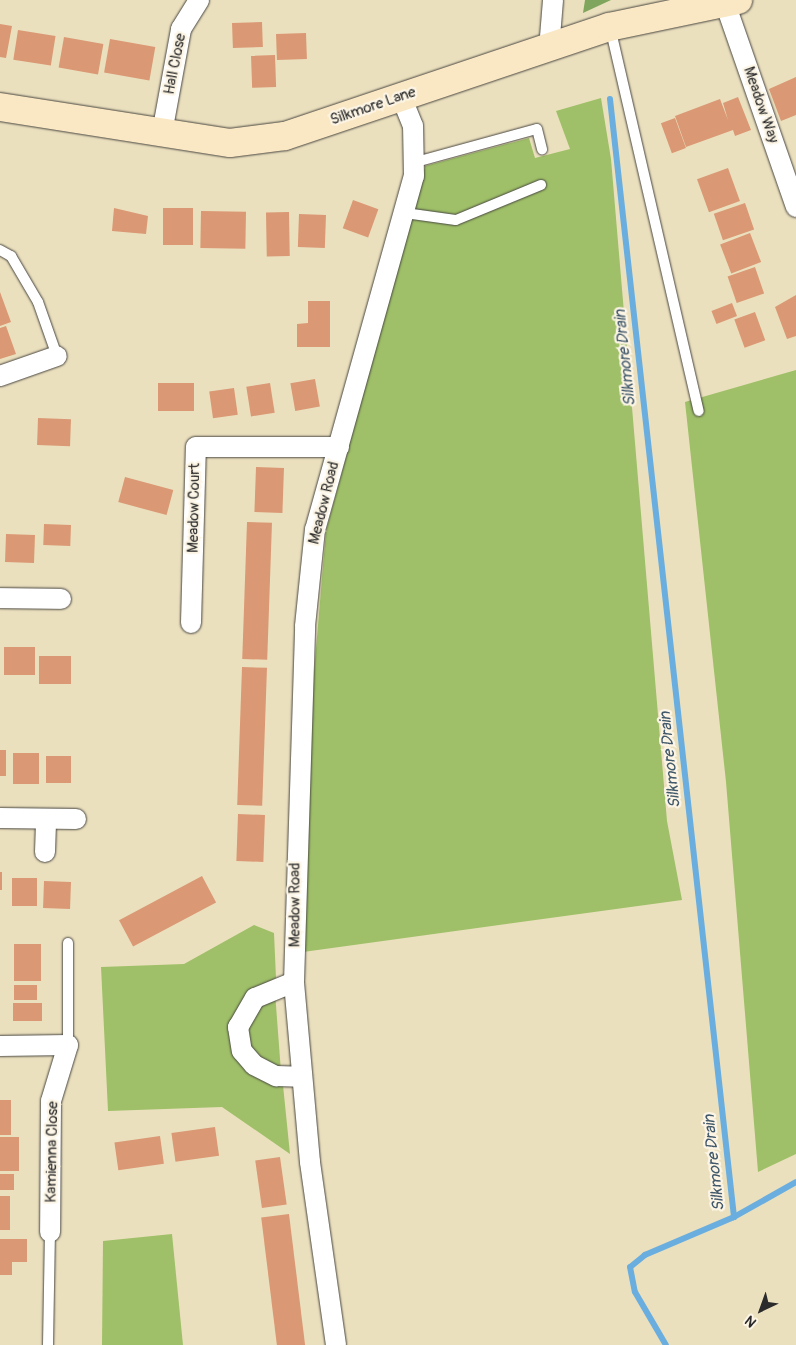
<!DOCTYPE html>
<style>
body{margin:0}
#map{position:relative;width:796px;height:1345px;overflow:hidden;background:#ebe0be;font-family:Pangolin,sans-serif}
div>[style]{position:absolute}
.green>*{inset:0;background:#9fc068}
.forest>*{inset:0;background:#7fa65c}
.stream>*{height:6px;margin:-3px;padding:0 3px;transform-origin:3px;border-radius:3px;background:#6aaedf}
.building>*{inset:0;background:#da9874;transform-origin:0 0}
.roads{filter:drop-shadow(0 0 1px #484641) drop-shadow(0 0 1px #484641)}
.lane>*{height:10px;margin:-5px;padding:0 5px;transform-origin:5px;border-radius:5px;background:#fff}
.street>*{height:20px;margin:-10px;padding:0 10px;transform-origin:10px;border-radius:10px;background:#fff}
.secondary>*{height:28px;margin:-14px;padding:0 14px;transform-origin:14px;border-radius:14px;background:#fae7c3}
span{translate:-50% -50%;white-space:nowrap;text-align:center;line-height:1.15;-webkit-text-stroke:4.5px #fcf5e5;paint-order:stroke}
.street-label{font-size:15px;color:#2b2b2b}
.water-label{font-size:16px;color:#41596a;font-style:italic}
.north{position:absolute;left:736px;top:1285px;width:50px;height:50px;-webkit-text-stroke:4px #fcf5e5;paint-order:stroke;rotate:222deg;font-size:14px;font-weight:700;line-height:20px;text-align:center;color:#2b2b2b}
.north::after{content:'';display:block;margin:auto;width:18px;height:22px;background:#2b2b2b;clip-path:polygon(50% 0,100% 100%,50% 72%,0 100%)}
</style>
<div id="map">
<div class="green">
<div style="clip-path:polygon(601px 98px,611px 159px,667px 821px,682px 900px,303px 952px,309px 731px,326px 531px,425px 166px,529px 138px,535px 158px,570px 149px,556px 111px)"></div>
<div style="clip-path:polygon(796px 370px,796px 1154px,758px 1172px,726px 782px,685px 402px)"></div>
<div style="clip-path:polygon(254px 925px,274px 933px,276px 978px,258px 987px,232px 1029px,283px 1085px,290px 1154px,222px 1107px,108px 1111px,101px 967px,184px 964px)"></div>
<div style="clip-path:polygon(275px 992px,281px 1072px,246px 1049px,251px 1007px)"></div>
<div style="clip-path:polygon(172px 1234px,183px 1345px,102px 1345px,103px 1241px)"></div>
</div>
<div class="forest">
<div style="clip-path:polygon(585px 0,611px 0,583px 13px)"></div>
</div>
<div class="stream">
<div style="left:610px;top:99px;width:1125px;rotate:83.67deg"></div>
<div style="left:734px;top:1217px;width:97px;rotate:156.9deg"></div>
<div style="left:645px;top:1255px;width:19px;rotate:141deg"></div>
<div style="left:630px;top:1267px;width:25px;rotate:79deg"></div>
<div style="left:635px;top:1292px;width:61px;rotate:59.7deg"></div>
<div style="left:734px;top:1217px;width:71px;rotate:-29.4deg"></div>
</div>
<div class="building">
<div style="left:262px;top:22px;width:25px;height:30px;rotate:88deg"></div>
<div style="clip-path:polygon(0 24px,12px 26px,6px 58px,0 57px)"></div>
<div style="left:18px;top:30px;width:38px;height:30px;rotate:9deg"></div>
<div style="left:306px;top:33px;width:26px;height:30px;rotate:88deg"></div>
<div style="left:64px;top:37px;width:40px;height:31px;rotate:10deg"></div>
<div style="left:110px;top:39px;width:46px;height:34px;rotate:10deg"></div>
<div style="left:275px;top:55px;width:32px;height:24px;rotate:88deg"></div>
<div style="clip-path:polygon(796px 77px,796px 115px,781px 121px,769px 89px)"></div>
<div style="clip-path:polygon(738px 97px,751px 130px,735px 136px,733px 130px,686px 147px,675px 116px,720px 99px,728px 120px,723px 103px)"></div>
<div style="left:675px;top:118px;width:32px;height:15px;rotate:70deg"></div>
<div style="left:728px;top:168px;width:35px;height:33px;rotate:70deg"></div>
<div style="left:353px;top:200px;width:27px;height:30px;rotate:20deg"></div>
<div style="left:745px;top:203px;width:28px;height:33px;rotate:71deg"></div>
<div style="clip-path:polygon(114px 208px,148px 216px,146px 234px,112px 231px)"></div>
<div style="left:163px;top:208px;width:30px;height:37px"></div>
<div style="left:201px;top:211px;width:45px;height:37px;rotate:1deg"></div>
<div style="left:289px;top:212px;width:44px;height:23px;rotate:89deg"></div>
<div style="left:299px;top:214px;width:27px;height:33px;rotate:2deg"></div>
<div style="left:750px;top:233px;width:31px;height:32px;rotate:69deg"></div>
<div style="left:755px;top:267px;width:28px;height:29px;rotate:71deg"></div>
<div style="clip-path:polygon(0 292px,11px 322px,0 326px)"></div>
<div style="clip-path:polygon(796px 295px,796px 336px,787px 339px,775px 307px)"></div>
<div style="clip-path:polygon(308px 301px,330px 301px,330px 347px,297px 347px,297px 324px,308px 323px)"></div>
<div style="left:732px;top:303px;width:14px;height:22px;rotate:69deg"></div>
<div style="left:755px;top:312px;width:30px;height:22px;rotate:70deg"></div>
<div style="clip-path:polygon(6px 326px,16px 354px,0 359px,0 328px)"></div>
<div style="left:315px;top:379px;width:28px;height:25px;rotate:80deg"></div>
<div style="left:158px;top:383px;width:36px;height:28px"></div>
<div style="left:270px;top:383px;width:30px;height:24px;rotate:81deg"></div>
<div style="left:234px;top:388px;width:27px;height:25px;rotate:82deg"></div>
<div style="left:38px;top:418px;width:33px;height:27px;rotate:2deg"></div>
<div style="left:256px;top:467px;width:28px;height:45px;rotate:2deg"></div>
<div style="left:125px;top:477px;width:50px;height:26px;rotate:15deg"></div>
<div style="left:247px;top:522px;width:25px;height:137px;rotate:2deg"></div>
<div style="left:44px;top:524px;width:27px;height:21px;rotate:2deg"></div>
<div style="left:6px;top:534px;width:29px;height:28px;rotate:2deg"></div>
<div style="left:4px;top:647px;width:31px;height:28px"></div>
<div style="left:39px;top:656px;width:32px;height:28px"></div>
<div style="left:242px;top:667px;width:25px;height:138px;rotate:2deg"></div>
<div style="left:0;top:750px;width:6px;height:26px"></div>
<div style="left:13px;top:753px;width:26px;height:31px"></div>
<div style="left:46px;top:756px;width:25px;height:27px"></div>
<div style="left:238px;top:814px;width:27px;height:47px;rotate:2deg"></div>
<div style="left:0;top:872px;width:2px;height:18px"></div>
<div style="left:202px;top:876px;width:30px;height:94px;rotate:62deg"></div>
<div style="left:12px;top:878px;width:25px;height:28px"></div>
<div style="left:44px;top:881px;width:27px;height:27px;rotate:2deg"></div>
<div style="left:14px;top:944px;width:27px;height:37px"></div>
<div style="left:14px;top:985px;width:23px;height:15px"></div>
<div style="left:13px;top:1003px;width:29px;height:18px"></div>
<div style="left:0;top:1100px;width:11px;height:35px"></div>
<div style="left:215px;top:1127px;width:29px;height:44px;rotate:82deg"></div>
<div style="left:160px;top:1136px;width:28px;height:46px;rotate:82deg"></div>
<div style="left:0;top:1137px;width:19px;height:34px"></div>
<div style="left:280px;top:1157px;width:48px;height:25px;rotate:82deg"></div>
<div style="left:0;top:1174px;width:14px;height:16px"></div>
<div style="left:0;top:1196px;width:10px;height:34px"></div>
<div style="left:289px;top:1214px;width:132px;height:28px;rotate:83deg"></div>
<div style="clip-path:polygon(0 1239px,27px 1239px,27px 1262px,12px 1262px,12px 1275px,0 1275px)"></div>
</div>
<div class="roads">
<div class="lane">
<div style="left:610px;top:27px;width:394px;rotate:77deg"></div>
<div style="left:416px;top:162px;width:125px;rotate:-15.3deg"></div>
<div style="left:537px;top:129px;width:21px;rotate:76deg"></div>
<div style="left:405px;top:213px;width:51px;rotate:7.8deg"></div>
<div style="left:456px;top:220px;width:92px;rotate:-22.4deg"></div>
<div style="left:0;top:250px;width:13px;rotate:29deg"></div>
<div style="left:11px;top:256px;width:53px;rotate:59.6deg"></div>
<div style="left:38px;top:302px;width:57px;rotate:70.6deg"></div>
<div style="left:68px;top:943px;width:102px;rotate:90deg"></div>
<div style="left:48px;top:1345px;width:113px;rotate:-89deg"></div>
</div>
<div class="street">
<div style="left:725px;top:3px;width:216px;rotate:70.8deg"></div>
<div style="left:549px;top:49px;width:49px;rotate:-85.3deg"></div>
<div style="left:162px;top:133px;width:106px;rotate:-79.6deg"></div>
<div style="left:181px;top:29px;width:34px;rotate:-58deg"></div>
<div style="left:0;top:376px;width:60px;rotate:-19.3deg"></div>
<div style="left:0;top:598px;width:61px;rotate:0.9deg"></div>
<div style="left:191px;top:623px;width:176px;rotate:-88.4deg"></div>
<div style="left:196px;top:447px;width:143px"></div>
<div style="left:0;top:818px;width:76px;rotate:0.8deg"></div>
<div style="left:45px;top:852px;width:33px;rotate:-88deg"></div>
<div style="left:294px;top:982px;width:42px;rotate:157.7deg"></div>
<div style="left:255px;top:998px;width:34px;rotate:120deg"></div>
<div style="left:238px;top:1027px;width:24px;rotate:81deg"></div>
<div style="left:242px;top:1051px;width:18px;rotate:49deg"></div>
<div style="left:254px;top:1065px;width:25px;rotate:27deg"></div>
<div style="left:276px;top:1076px;width:24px;rotate:2deg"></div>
<div style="left:0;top:1046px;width:68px;rotate:-0.8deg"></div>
<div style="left:68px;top:1045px;width:59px;rotate:106.9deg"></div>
<div style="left:51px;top:1101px;width:131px;rotate:90.4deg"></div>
<div style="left:336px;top:1345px;width:185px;rotate:-98.1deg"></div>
<div style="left:310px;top:1162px;width:181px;rotate:-95.1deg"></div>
<div style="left:294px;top:982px;width:356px;rotate:-88.2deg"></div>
<div style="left:305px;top:626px;width:97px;rotate:-84.1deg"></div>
<div style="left:315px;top:530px;width:368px;rotate:-74.4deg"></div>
<div style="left:414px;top:176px;width:50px;rotate:-91.1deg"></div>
<div style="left:413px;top:126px;width:32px;rotate:-112deg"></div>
</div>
<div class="secondary">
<div style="left:0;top:107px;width:233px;rotate:8.9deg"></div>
<div style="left:230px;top:143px;width:55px;rotate:-7.3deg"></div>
<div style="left:285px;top:136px;width:342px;rotate:-18.6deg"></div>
<div style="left:609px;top:27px;width:132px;rotate:-11.8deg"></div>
</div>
</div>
<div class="street-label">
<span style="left:175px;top:64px;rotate:-79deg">Hall Close</span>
<span style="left:761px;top:105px;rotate:71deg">Meadow Way</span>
<span style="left:373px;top:106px;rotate:-19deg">Silkmore Lane</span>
<span style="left:324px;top:503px;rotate:-76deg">Meadow Road</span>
<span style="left:194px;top:508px;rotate:-89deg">Meadow Court</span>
<span style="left:295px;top:905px;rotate:-90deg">Meadow Road</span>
<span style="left:52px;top:1152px;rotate:-89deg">Kamienna Close</span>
</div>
<div class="water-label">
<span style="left:625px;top:358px;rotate:-96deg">Silkmore Drain</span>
<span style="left:670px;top:760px;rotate:-96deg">Silkmore Drain</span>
<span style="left:714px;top:1163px;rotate:-96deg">Silkmore Drain</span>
</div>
<div class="north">N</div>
</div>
